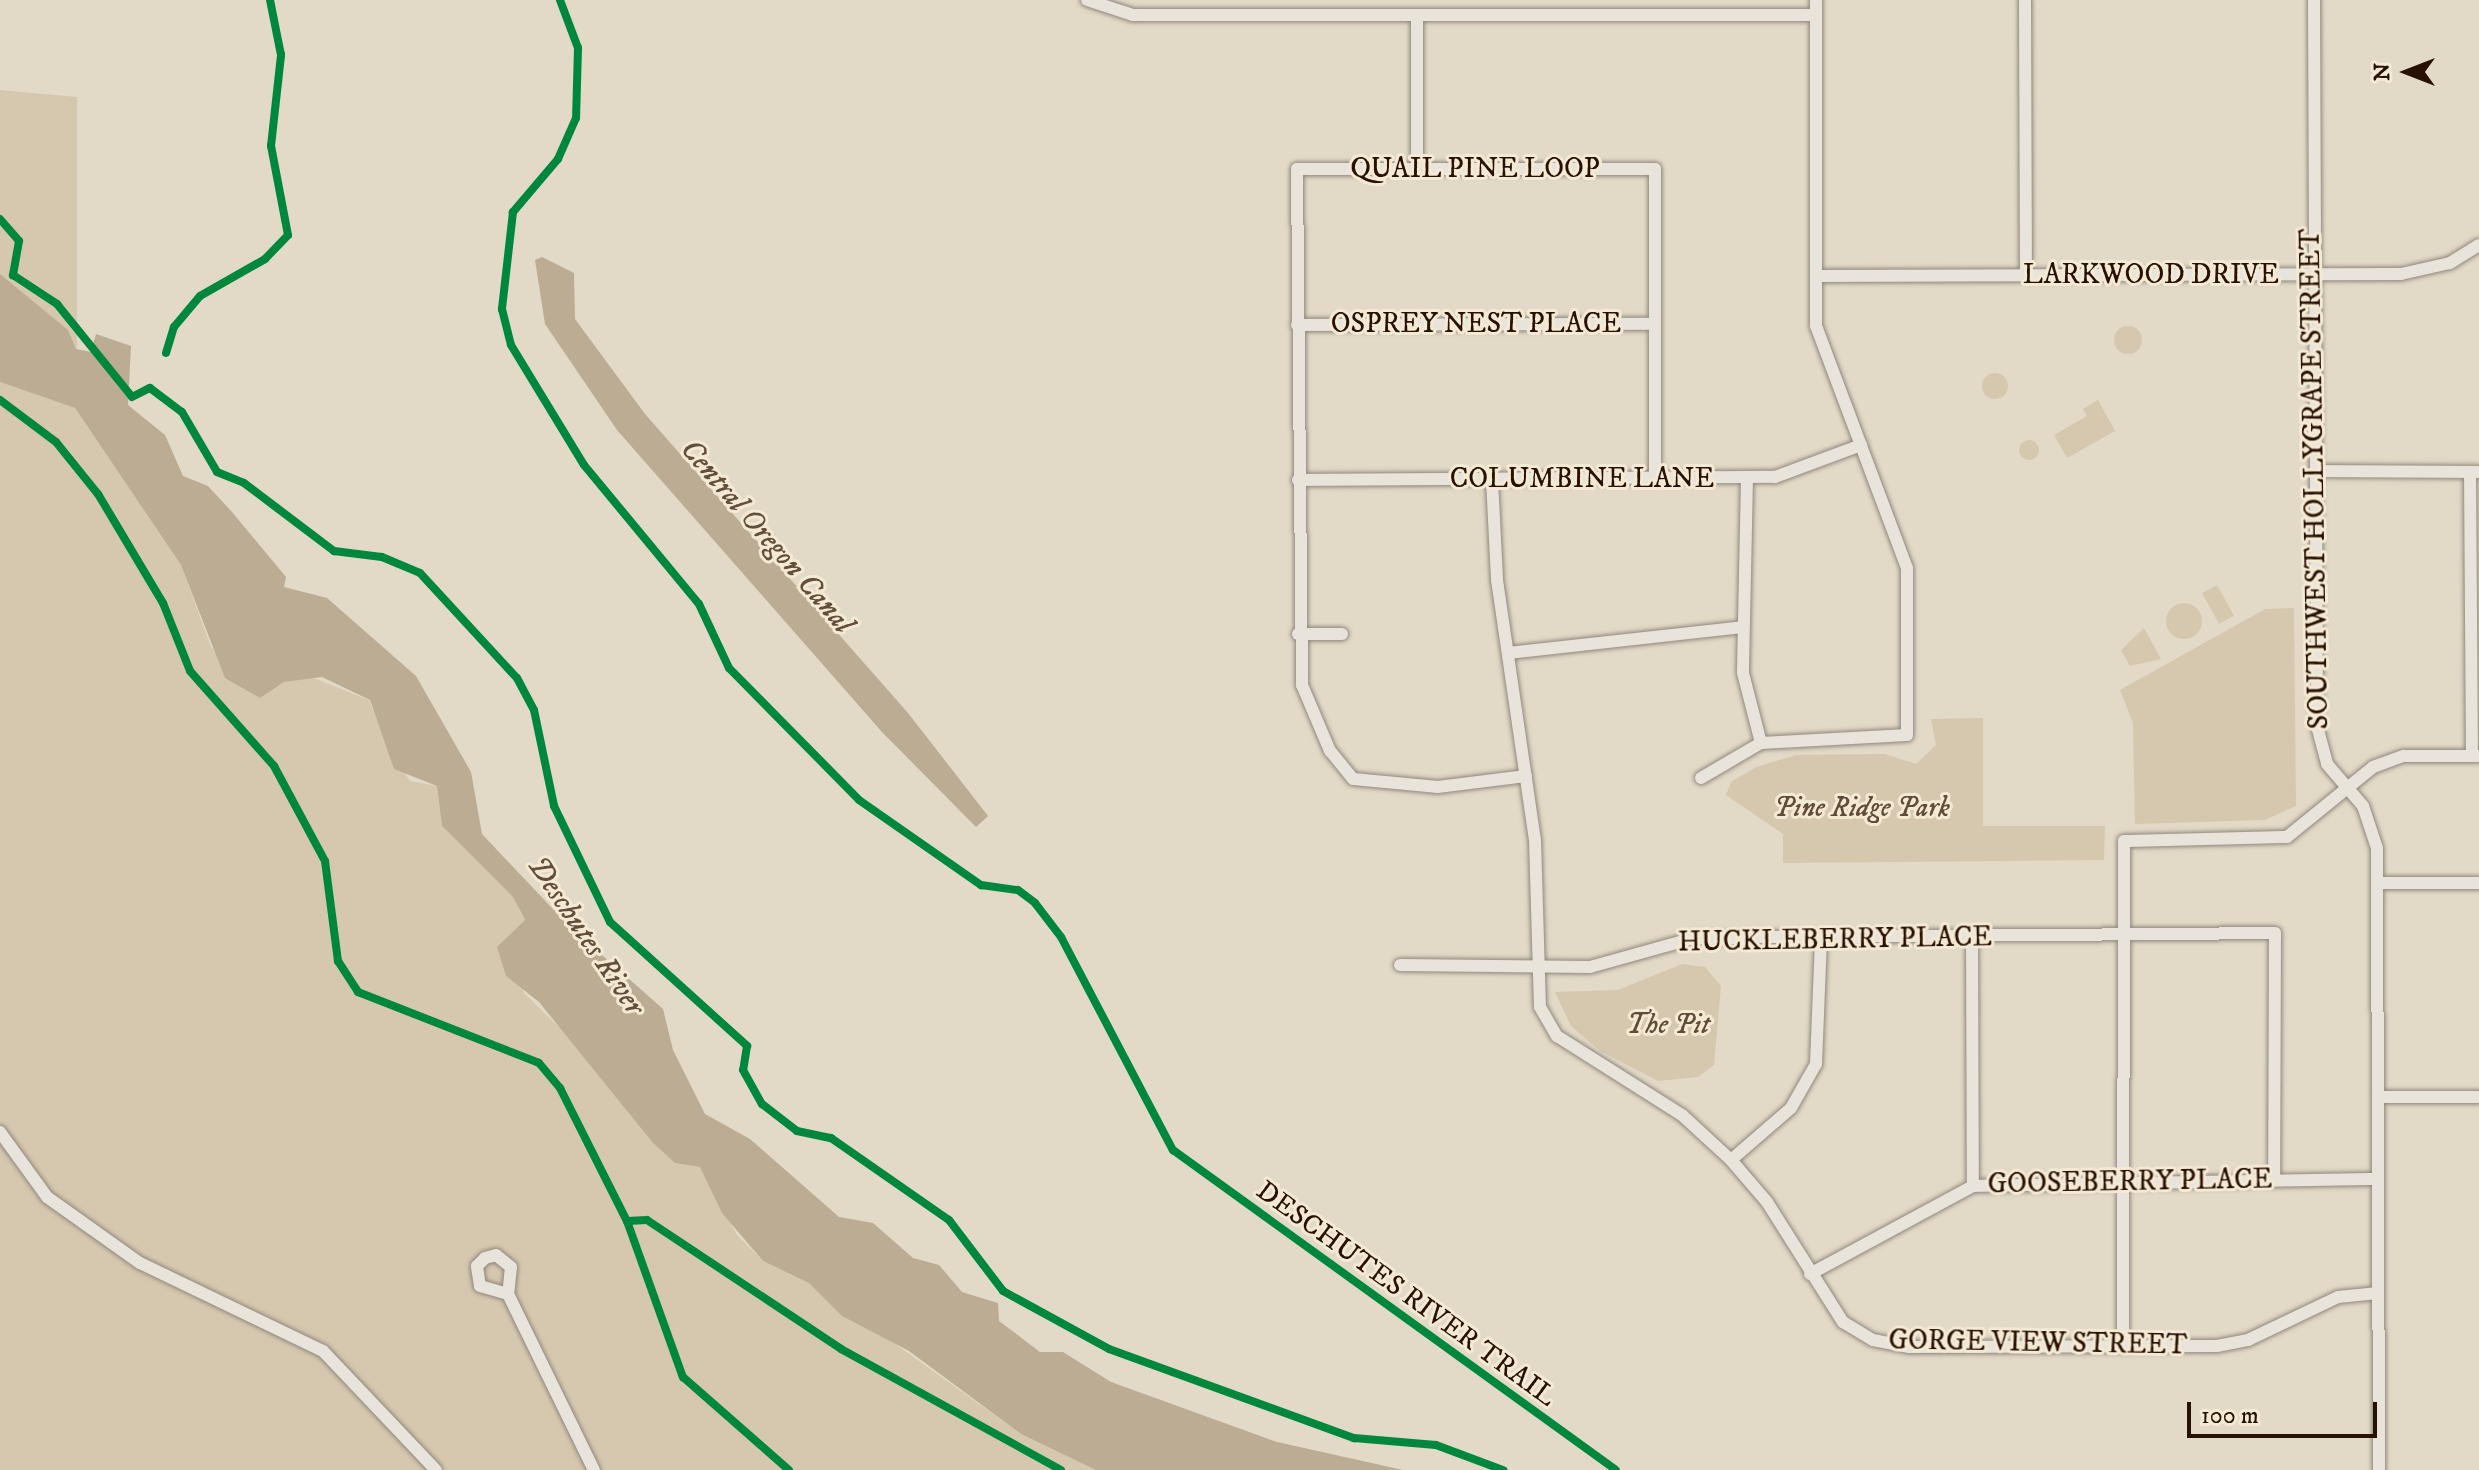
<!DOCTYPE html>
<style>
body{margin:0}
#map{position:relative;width:2479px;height:1470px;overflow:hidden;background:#e2d9c7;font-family:"IM FELL DW Pica",serif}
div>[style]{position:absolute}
.green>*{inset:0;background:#d6c8af;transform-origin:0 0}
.round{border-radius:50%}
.water>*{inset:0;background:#bbac93}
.roads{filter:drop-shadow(0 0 2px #90887c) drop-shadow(0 0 2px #90887c)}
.minor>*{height:12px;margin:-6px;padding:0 6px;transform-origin:6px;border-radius:6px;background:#e8e3db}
.cycleway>*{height:8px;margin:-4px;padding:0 4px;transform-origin:4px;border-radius:4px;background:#00873e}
span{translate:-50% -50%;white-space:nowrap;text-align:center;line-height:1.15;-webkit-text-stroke:6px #f4e9d3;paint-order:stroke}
.street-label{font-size:28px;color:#271104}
.park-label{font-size:28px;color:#614c39;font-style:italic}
.water-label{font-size:30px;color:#624e3a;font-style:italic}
.north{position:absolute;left:2367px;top:32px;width:80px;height:80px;-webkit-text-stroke:6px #f4e9d3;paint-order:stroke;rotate:270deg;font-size:22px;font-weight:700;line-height:32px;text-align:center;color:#271104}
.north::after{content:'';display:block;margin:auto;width:28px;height:36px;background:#271104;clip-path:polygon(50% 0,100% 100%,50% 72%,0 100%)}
.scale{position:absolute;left:2187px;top:1402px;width:190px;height:36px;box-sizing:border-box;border:4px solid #271104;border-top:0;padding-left:10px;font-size:24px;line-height:28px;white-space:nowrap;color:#271104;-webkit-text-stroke:6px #f4e9d3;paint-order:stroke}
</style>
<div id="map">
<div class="green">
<div style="clip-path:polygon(0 90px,77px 97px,77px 362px,0 302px)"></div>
<div class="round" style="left:2114px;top:326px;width:28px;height:28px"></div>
<div class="round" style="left:1982px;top:373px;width:26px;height:26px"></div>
<div style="clip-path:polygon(0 382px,75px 408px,181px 565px,211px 647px,260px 698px,283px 682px,311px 677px,369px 700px,388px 749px,410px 781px,437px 786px,442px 826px,513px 897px,525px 921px,511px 935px,524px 993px,567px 1035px,653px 1143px,675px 1163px,700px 1167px,737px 1235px,763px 1261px,810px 1283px,1021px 1434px,1096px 1470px,0 1470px)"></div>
<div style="clip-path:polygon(2098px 400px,2115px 431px,2067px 458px,2054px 435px,2087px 416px,2083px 409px)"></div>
<div class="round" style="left:2019px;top:440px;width:20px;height:20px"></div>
<div style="left:2217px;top:585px;width:35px;height:17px;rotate:61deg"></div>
<div class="round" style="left:2166px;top:603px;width:36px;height:36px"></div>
<div style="clip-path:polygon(2294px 608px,2296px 806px,2265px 820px,2135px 824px,2133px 723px,2120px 690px,2265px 609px)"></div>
<div style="clip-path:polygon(2144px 628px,2161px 659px,2130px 666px,2121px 650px)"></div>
<div style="clip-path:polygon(1983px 718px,1983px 826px,2105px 826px,2104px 860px,1783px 863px,1783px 834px,1726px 795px,1731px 782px,1756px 767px,1796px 755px,1885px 754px,1916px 764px,1936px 745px,1931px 719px)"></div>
<div style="clip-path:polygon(1682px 964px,1705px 967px,1721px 986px,1714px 1065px,1698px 1077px,1658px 1081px,1600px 1051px,1571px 1026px,1555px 992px,1618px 990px)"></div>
</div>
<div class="water">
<div style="clip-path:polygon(542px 257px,574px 273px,575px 319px,645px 414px,908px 713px,988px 816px,976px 827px,882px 732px,617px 430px,545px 324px,535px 260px)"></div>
<div style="clip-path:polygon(0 274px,68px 330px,76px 349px,91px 352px,96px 334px,131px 346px,128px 405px,165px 435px,183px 476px,208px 486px,232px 512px,286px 577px,284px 587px,327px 598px,416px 676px,471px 772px,482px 834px,568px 925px,663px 1009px,673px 1050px,705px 1114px,750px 1139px,839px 1217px,873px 1223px,913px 1258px,939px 1265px,962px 1292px,998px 1303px,999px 1321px,1040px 1352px,1063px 1352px,1111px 1382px,1277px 1442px,1403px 1470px,1096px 1470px,1021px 1434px,909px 1351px,842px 1316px,809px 1283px,763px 1261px,722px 1213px,700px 1167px,675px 1163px,653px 1143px,539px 1002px,506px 976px,497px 947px,525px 920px,513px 897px,442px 826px,437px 786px,394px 769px,370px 700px,322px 677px,284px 682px,260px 698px,225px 678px,181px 565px,75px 408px,0 382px)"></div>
</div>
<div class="roads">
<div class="minor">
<div style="left:1087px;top:0;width:48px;rotate:18.1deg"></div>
<div style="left:1133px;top:15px;width:683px"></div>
<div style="left:2025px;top:0;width:275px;rotate:89.8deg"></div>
<div style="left:2314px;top:0;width:726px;rotate:89.76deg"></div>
<div style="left:2317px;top:726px;width:39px;rotate:75deg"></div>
<div style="left:2327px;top:764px;width:55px;rotate:49.4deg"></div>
<div style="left:2363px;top:806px;width:44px;rotate:71.6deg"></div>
<div style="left:2377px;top:848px;width:622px;rotate:89.82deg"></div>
<div style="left:1417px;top:15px;width:154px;rotate:90deg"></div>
<div style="left:1817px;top:276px;width:584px;rotate:-0.2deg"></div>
<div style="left:2401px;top:274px;width:50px;rotate:-12.7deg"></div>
<div style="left:2450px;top:263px;width:34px;rotate:-32deg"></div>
<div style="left:1297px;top:325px;width:358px;rotate:-0.2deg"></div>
<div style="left:2315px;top:471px;width:164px;rotate:0.3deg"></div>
<div style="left:2470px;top:472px;width:284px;rotate:89.6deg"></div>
<div style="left:1747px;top:478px;width:195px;rotate:91.2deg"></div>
<div style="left:1743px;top:673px;width:72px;rotate:75.6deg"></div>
<div style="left:1298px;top:480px;width:477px;rotate:-0.4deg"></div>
<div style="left:1775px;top:477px;width:92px;rotate:-20.4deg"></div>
<div style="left:1492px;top:480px;width:100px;rotate:87.1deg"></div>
<div style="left:1497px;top:580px;width:263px;rotate:81.7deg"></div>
<div style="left:1535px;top:840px;width:167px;rotate:88.3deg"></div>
<div style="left:1540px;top:1007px;width:34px;rotate:60deg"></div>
<div style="left:1557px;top:1036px;width:148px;rotate:32.3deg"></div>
<div style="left:1682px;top:1115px;width:67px;rotate:42.6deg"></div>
<div style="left:1731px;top:1160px;width:55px;rotate:49.4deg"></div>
<div style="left:1767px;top:1202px;width:142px;rotate:57.7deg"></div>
<div style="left:1843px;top:1322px;width:35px;rotate:31deg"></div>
<div style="left:1873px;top:1340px;width:37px;rotate:11deg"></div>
<div style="left:1909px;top:1347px;width:308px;rotate:-0.2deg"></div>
<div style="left:2217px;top:1346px;width:32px;rotate:-11deg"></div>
<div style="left:2248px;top:1340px;width:100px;rotate:-25.5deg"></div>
<div style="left:2338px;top:1297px;width:40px;rotate:-5.7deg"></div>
<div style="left:1298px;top:634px;width:44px"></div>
<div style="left:1508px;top:653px;width:236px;rotate:-6.3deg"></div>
<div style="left:1526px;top:776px;width:89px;rotate:172.9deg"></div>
<div style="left:1438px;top:787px;width:85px;rotate:-174.6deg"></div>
<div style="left:1353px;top:779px;width:36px;rotate:-129deg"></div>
<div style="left:1330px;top:751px;width:72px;rotate:-113deg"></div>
<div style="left:1302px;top:685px;width:516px;rotate:-90.56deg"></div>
<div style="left:1297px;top:169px;width:358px"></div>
<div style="left:1655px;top:169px;width:309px;rotate:90deg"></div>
<div style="left:1701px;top:778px;width:69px;rotate:-30.3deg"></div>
<div style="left:1761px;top:743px;width:146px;rotate:-3.1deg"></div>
<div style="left:1907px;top:735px;width:167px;rotate:-90deg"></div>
<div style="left:1907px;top:568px;width:259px;rotate:-110.6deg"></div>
<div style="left:1816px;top:326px;width:326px;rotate:-90deg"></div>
<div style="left:2378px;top:883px;width:101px"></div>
<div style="left:1972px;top:937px;width:249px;rotate:89.8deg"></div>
<div style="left:1400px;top:965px;width:190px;rotate:0.6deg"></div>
<div style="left:1590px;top:967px;width:108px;rotate:-15.6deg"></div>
<div style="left:1694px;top:938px;width:581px;rotate:-0.49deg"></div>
<div style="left:2275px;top:933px;width:246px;rotate:90.2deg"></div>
<div style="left:2378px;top:1097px;width:101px"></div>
<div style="left:0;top:1132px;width:80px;rotate:54.1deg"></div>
<div style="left:47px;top:1197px;width:114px;rotate:35.4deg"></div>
<div style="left:140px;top:1263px;width:203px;rotate:25.7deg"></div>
<div style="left:323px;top:1351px;width:164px;rotate:46.5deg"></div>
<div style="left:1731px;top:1160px;width:79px;rotate:-40.9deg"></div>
<div style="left:1791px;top:1108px;width:51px;rotate:-60.4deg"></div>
<div style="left:1816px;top:1064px;width:126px;rotate:-87.7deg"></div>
<div style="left:1810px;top:1274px;width:185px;rotate:-28.4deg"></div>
<div style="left:1973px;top:1186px;width:405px;rotate:-1deg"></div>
<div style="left:508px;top:1294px;width:29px;rotate:-164deg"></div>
<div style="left:480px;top:1286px;width:20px;rotate:-99deg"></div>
<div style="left:477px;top:1266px;width:11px;rotate:-45deg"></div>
<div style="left:485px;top:1258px;width:11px;rotate:-15deg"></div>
<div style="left:496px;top:1255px;width:19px;rotate:39deg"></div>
<div style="left:511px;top:1267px;width:27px;rotate:96deg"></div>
<div style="left:508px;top:1294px;width:196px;rotate:64deg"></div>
<div style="left:2123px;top:1347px;width:506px;rotate:-89.89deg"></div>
<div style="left:2124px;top:841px;width:163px;rotate:-1.4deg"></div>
<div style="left:2287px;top:837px;width:111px;rotate:-39.1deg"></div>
<div style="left:2373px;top:767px;width:33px;rotate:-20deg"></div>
<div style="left:2404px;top:756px;width:75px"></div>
</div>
</div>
<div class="cycleway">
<div style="left:560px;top:0;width:51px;rotate:69.4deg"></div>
<div style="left:578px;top:48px;width:70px;rotate:91.6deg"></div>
<div style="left:576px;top:118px;width:45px;rotate:113.7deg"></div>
<div style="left:558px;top:159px;width:70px;rotate:130.3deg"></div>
<div style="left:513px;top:212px;width:98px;rotate:96.5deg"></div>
<div style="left:502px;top:309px;width:37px;rotate:76deg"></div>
<div style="left:511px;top:345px;width:140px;rotate:58.7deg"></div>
<div style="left:584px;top:465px;width:180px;rotate:50.4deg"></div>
<div style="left:699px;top:604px;width:71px;rotate:64.9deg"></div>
<div style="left:729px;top:668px;width:185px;rotate:45.4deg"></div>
<div style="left:859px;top:800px;width:149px;rotate:34.9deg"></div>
<div style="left:981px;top:885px;width:37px;rotate:8deg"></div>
<div style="left:1018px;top:890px;width:21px;rotate:37deg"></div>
<div style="left:1035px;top:903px;width:43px;rotate:52.6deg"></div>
<div style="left:1061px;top:937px;width:241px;rotate:62.3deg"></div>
<div style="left:1173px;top:1150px;width:546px;rotate:35.84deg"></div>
<div style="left:0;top:219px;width:29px;rotate:49deg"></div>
<div style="left:19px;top:241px;width:35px;rotate:100deg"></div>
<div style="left:13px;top:275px;width:53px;rotate:33.4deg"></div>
<div style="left:57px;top:304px;width:119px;rotate:51.1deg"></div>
<div style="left:132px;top:397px;width:20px;rotate:-27deg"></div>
<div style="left:150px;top:388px;width:40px;rotate:37deg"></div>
<div style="left:182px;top:412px;width:69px;rotate:59.7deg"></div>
<div style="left:217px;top:472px;width:29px;rotate:22deg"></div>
<div style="left:244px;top:483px;width:113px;rotate:37.1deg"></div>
<div style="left:334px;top:551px;width:48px;rotate:7.1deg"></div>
<div style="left:382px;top:557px;width:41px;rotate:22.8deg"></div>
<div style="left:420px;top:573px;width:143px;rotate:47.3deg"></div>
<div style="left:517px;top:678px;width:36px;rotate:62deg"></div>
<div style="left:534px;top:710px;width:98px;rotate:78.2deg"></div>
<div style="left:554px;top:806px;width:129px;rotate:64.2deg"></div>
<div style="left:610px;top:922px;width:185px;rotate:42.1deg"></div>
<div style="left:747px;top:1046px;width:24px;rotate:99deg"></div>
<div style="left:743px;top:1070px;width:39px;rotate:61deg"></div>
<div style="left:762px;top:1104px;width:44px;rotate:37.6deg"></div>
<div style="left:797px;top:1131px;width:35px;rotate:12deg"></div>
<div style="left:831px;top:1138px;width:144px;rotate:34.8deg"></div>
<div style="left:949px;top:1220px;width:89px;rotate:52.7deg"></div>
<div style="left:1003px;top:1291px;width:121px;rotate:28.7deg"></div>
<div style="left:1109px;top:1349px;width:261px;rotate:20deg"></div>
<div style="left:1354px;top:1438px;width:82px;rotate:4.9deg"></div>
<div style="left:1436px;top:1445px;width:72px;rotate:20.5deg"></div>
<div style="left:166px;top:353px;width:27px;rotate:-73deg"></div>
<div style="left:174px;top:327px;width:40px;rotate:-50deg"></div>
<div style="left:200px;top:296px;width:75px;rotate:-29.6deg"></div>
<div style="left:265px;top:259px;width:33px;rotate:-46deg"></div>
<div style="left:288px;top:235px;width:91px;rotate:-100.8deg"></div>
<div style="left:271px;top:146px;width:92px;rotate:-83.7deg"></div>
<div style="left:281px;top:55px;width:56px;rotate:-101.3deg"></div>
<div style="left:0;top:400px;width:70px;rotate:36.9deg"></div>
<div style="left:56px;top:442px;width:67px;rotate:51.1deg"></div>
<div style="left:98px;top:494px;width:127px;rotate:59.2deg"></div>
<div style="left:163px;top:603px;width:73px;rotate:68.3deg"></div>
<div style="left:190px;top:671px;width:127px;rotate:48.5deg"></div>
<div style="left:274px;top:766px;width:108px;rotate:61.8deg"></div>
<div style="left:325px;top:861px;width:101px;rotate:82.6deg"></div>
<div style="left:338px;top:961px;width:37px;rotate:57deg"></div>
<div style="left:358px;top:992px;width:194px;rotate:21.4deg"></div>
<div style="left:539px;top:1063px;width:33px;rotate:50deg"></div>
<div style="left:560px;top:1088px;width:149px;rotate:63.3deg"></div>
<div style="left:627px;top:1221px;width:20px;rotate:-3deg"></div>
<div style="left:647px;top:1220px;width:233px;rotate:33.6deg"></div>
<div style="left:841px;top:1349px;width:251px;rotate:28.8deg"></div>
<div style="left:627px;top:1221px;width:166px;rotate:70.3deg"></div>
<div style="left:683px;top:1377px;width:141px;rotate:41.3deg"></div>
</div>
<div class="street-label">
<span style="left:1475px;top:169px">QUAIL PINE LOOP</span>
<span style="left:2151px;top:275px">LARKWOOD DRIVE</span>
<span style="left:1476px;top:324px">OSPREY NEST PLACE</span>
<span style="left:1582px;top:479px">COLUMBINE LANE</span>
<span style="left:2315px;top:479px;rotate:-91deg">SOUTHWEST HOLLYGRAPE STREET</span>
<span style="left:1835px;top:940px;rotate:-1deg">HUCKLEBERRY PLACE</span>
<span style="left:2130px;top:1182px;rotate:-1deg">GOOSEBERRY PLACE</span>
<span style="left:1406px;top:1294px;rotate:36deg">DESCHUTES RIVER TRAIL</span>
<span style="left:2038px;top:1343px;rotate:1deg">GORGE VIEW STREET</span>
</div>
<div class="park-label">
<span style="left:1862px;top:808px">Pine Ridge Park</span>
<span style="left:1668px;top:1025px">The Pit</span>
</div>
<div class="water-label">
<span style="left:766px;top:537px;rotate:49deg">Central Oregon Canal</span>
<span style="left:585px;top:936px;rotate:56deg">Deschutes River</span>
</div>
<div class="north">N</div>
<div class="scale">100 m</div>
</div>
